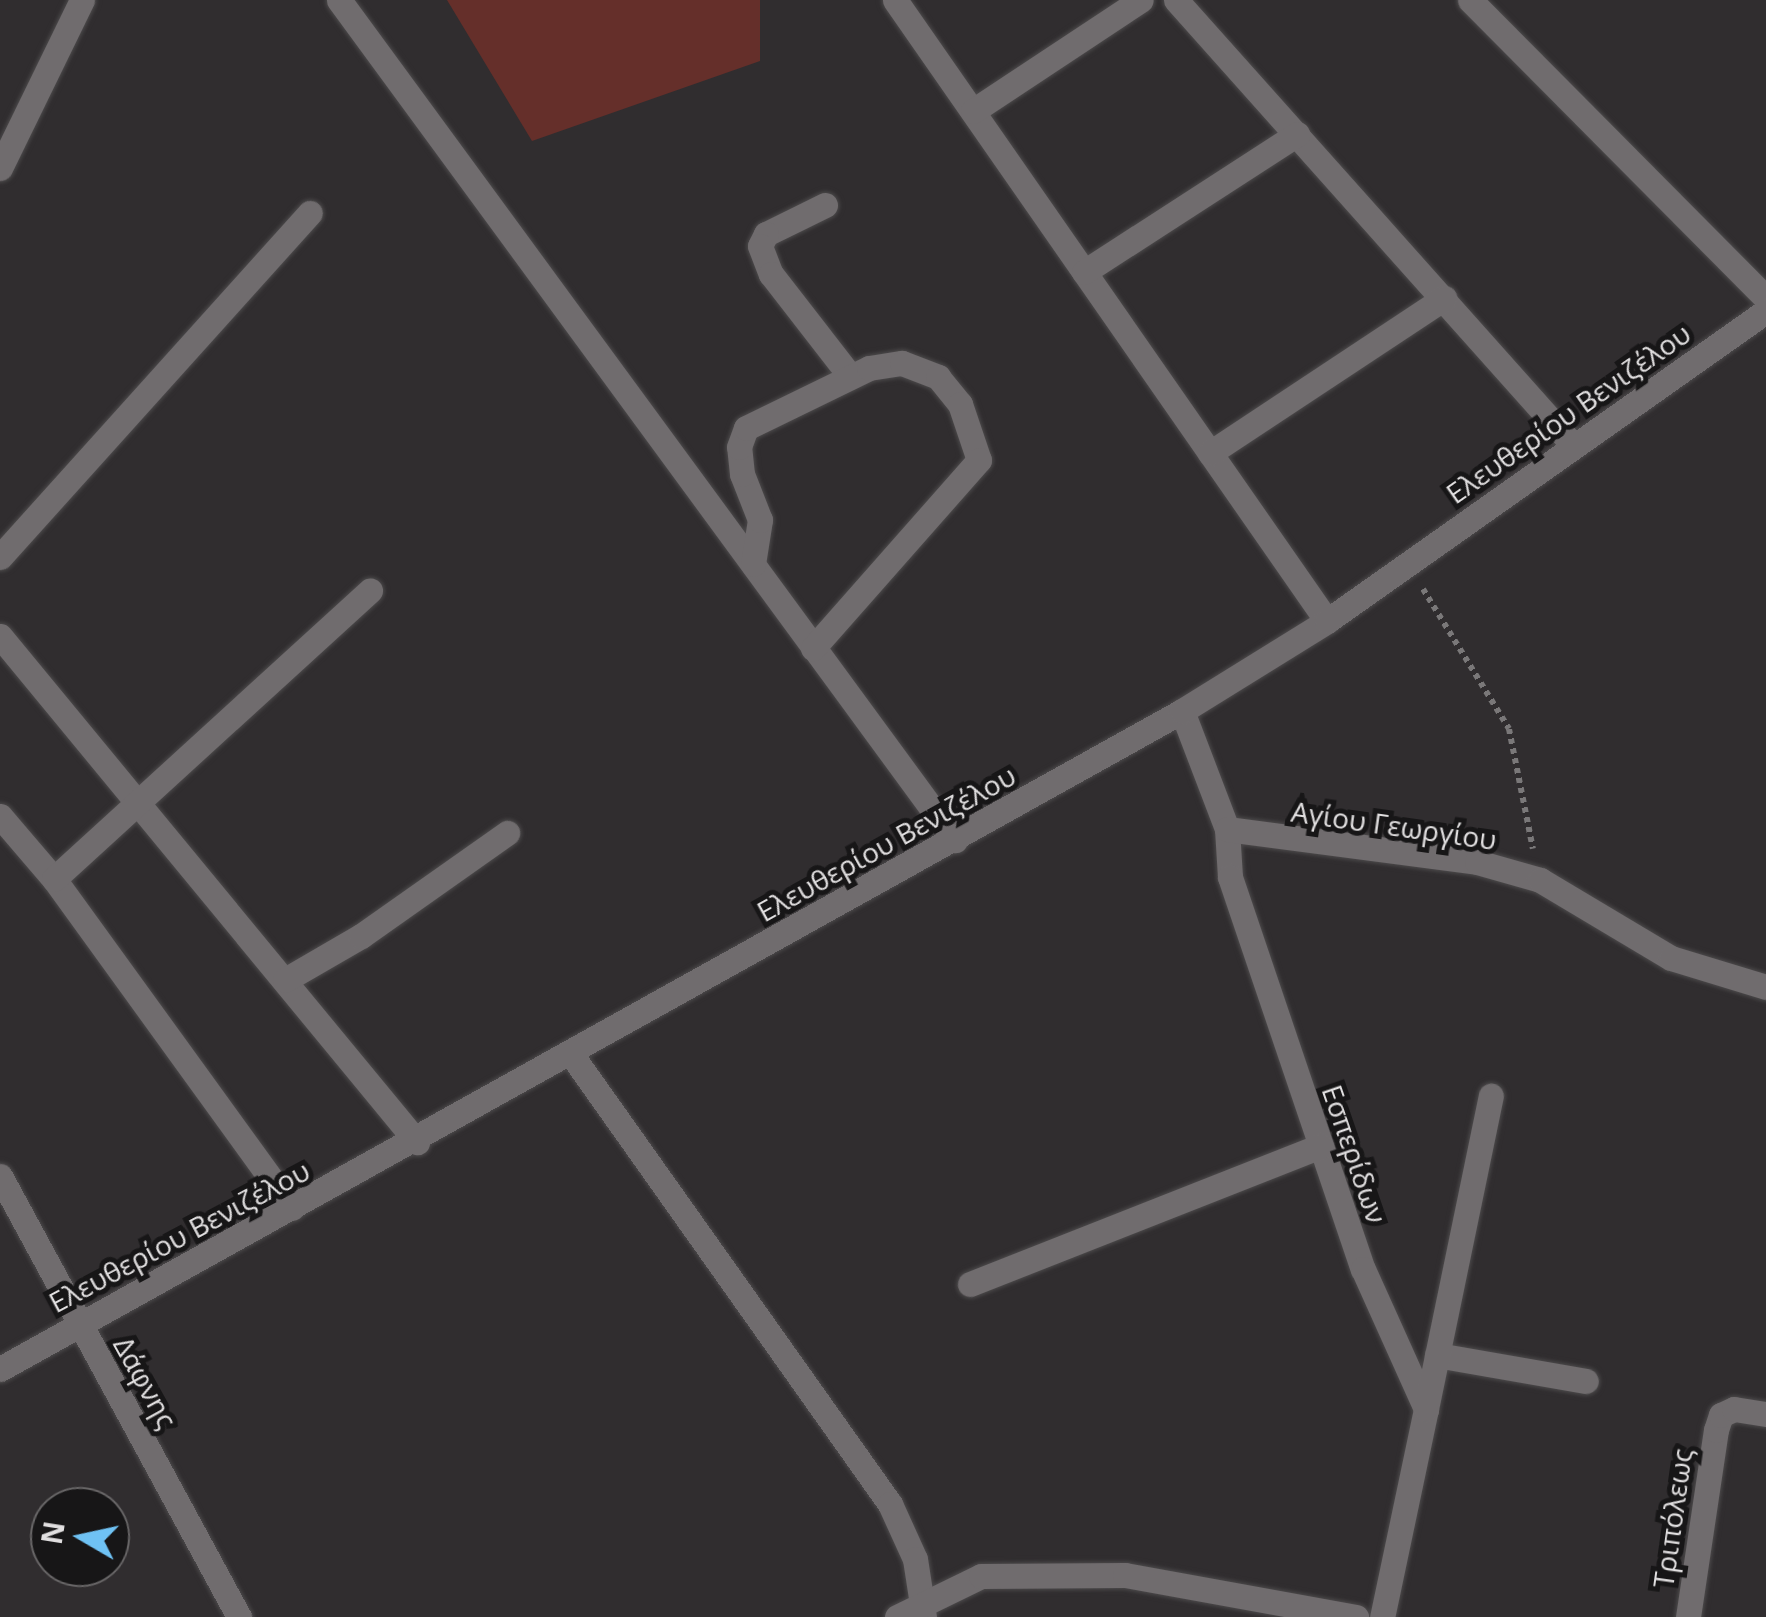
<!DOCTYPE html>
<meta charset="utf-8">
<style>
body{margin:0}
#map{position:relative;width:1766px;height:1617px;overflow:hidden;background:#302d2f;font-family:"Open Sans",sans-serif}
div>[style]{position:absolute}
.green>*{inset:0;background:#652f2a}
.path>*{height:6px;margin-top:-3px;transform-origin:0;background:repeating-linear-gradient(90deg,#7a7879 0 5px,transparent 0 10px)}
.roads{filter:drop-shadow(0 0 2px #4c4a4b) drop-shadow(0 0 2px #4c4a4b)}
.minor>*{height:25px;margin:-12.5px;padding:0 12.5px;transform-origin:12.5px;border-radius:12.5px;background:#706c6e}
span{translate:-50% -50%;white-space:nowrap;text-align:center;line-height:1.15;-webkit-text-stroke:10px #171617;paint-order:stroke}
.street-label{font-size:28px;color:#e1dfe0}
.north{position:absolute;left:30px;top:1487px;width:100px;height:100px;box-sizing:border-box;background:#171617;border:2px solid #686667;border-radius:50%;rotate:279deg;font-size:28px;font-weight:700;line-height:40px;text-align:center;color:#e1dfe0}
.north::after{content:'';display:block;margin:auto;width:35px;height:45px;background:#6fc2f4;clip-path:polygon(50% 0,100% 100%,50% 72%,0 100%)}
</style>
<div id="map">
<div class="green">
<div style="clip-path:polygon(447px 0,760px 0,760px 61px,532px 141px)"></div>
</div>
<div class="path">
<div style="left:1423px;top:589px;width:164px;rotate:58.4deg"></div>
<div style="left:1509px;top:729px;width:122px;rotate:78.7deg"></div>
</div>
<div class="roads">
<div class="minor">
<div style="left:339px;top:0;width:1042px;rotate:53.75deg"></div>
<div style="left:895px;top:0;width:756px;rotate:55.18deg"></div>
<div style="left:1176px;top:0;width:595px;rotate:48.27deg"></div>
<div style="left:1470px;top:0;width:420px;rotate:45.2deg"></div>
<div style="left:973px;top:111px;width:201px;rotate:-33.5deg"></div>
<div style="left:0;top:168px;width:187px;rotate:-64deg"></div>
<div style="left:825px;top:205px;width:66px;rotate:153.8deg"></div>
<div style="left:766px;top:234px;width:13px;rotate:117deg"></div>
<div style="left:760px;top:246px;width:30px;rotate:69deg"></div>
<div style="left:771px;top:274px;width:130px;rotate:52.2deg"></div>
<div style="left:1084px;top:272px;width:254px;rotate:-32.9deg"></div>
<div style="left:1210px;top:453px;width:281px;rotate:-33.5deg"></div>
<div style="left:0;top:557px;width:463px;rotate:-48deg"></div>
<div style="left:753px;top:564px;width:45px;rotate:-81deg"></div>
<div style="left:760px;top:520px;width:49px;rotate:-111.4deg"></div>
<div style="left:742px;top:474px;width:27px;rotate:-96deg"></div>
<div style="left:739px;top:447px;width:20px;rotate:-70deg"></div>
<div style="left:746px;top:428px;width:137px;rotate:-26deg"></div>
<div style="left:869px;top:368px;width:33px;rotate:-9deg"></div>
<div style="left:902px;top:363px;width:39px;rotate:21deg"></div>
<div style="left:938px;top:377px;width:35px;rotate:51deg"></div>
<div style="left:960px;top:404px;width:59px;rotate:71.3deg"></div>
<div style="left:979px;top:460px;width:251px;rotate:131.4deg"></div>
<div style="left:0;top:636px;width:656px;rotate:50.51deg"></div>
<div style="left:1182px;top:711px;width:126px;rotate:69.1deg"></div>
<div style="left:1227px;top:829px;width:48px;rotate:86.4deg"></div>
<div style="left:1230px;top:877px;width:414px;rotate:71.3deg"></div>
<div style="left:1363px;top:1269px;width:154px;rotate:65.8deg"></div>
<div style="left:1426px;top:1409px;width:213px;rotate:101.9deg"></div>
<div style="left:0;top:816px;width:83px;rotate:49.4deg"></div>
<div style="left:54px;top:879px;width:406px;rotate:54.1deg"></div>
<div style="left:1227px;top:829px;width:252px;rotate:7.5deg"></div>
<div style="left:1477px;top:862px;width:66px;rotate:15.9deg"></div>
<div style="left:1540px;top:880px;width:152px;rotate:30.8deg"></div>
<div style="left:1671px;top:958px;width:99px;rotate:17deg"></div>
<div style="left:54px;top:879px;width:428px;rotate:-42.4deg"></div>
<div style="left:285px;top:980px;width:88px;rotate:-30.1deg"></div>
<div style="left:361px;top:936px;width:179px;rotate:-35.2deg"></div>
<div style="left:571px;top:1054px;width:552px;rotate:54.67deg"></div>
<div style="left:890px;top:1504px;width:60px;rotate:65.6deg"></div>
<div style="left:915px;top:1559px;width:59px;rotate:81.2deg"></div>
<div style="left:0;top:1176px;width:502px;rotate:61.54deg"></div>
<div style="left:970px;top:1284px;width:377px;rotate:-21.5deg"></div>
<div style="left:1437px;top:1355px;width:151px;rotate:9.9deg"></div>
<div style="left:0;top:1369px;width:1353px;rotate:-29.1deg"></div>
<div style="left:1182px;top:711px;width:171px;rotate:-31.8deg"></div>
<div style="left:1327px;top:621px;width:537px;rotate:-35.23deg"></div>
<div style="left:1426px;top:1409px;width:320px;rotate:-78.3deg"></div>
<div style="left:897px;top:1617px;width:93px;rotate:-26deg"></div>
<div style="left:981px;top:1576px;width:144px;rotate:-0.4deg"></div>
<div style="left:1125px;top:1575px;width:235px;rotate:10.3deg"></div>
<div style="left:1688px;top:1617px;width:189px;rotate:-81.5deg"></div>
<div style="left:1716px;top:1430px;width:16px;rotate:-72deg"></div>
<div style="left:1721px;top:1415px;width:14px;rotate:-25deg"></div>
<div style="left:1734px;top:1409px;width:32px;rotate:9deg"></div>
</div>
</div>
<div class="street-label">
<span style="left:1568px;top:413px;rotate:-35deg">Ελευθερίου Βενιζέλου</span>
<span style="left:1394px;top:825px;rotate:8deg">Αγίου Γεωργίου</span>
<span style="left:886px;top:843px;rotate:-29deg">Ελευθερίου Βενιζέλου</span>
<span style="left:1355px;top:1154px;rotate:71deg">Εσπερίδων</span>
<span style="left:179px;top:1236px;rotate:-28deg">Ελευθερίου Βενιζέλου</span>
<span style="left:146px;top:1382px;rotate:61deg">Δάφνης</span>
<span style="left:1672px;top:1518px;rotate:-82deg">Τριπόλεως</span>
</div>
<div class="north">N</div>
</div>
